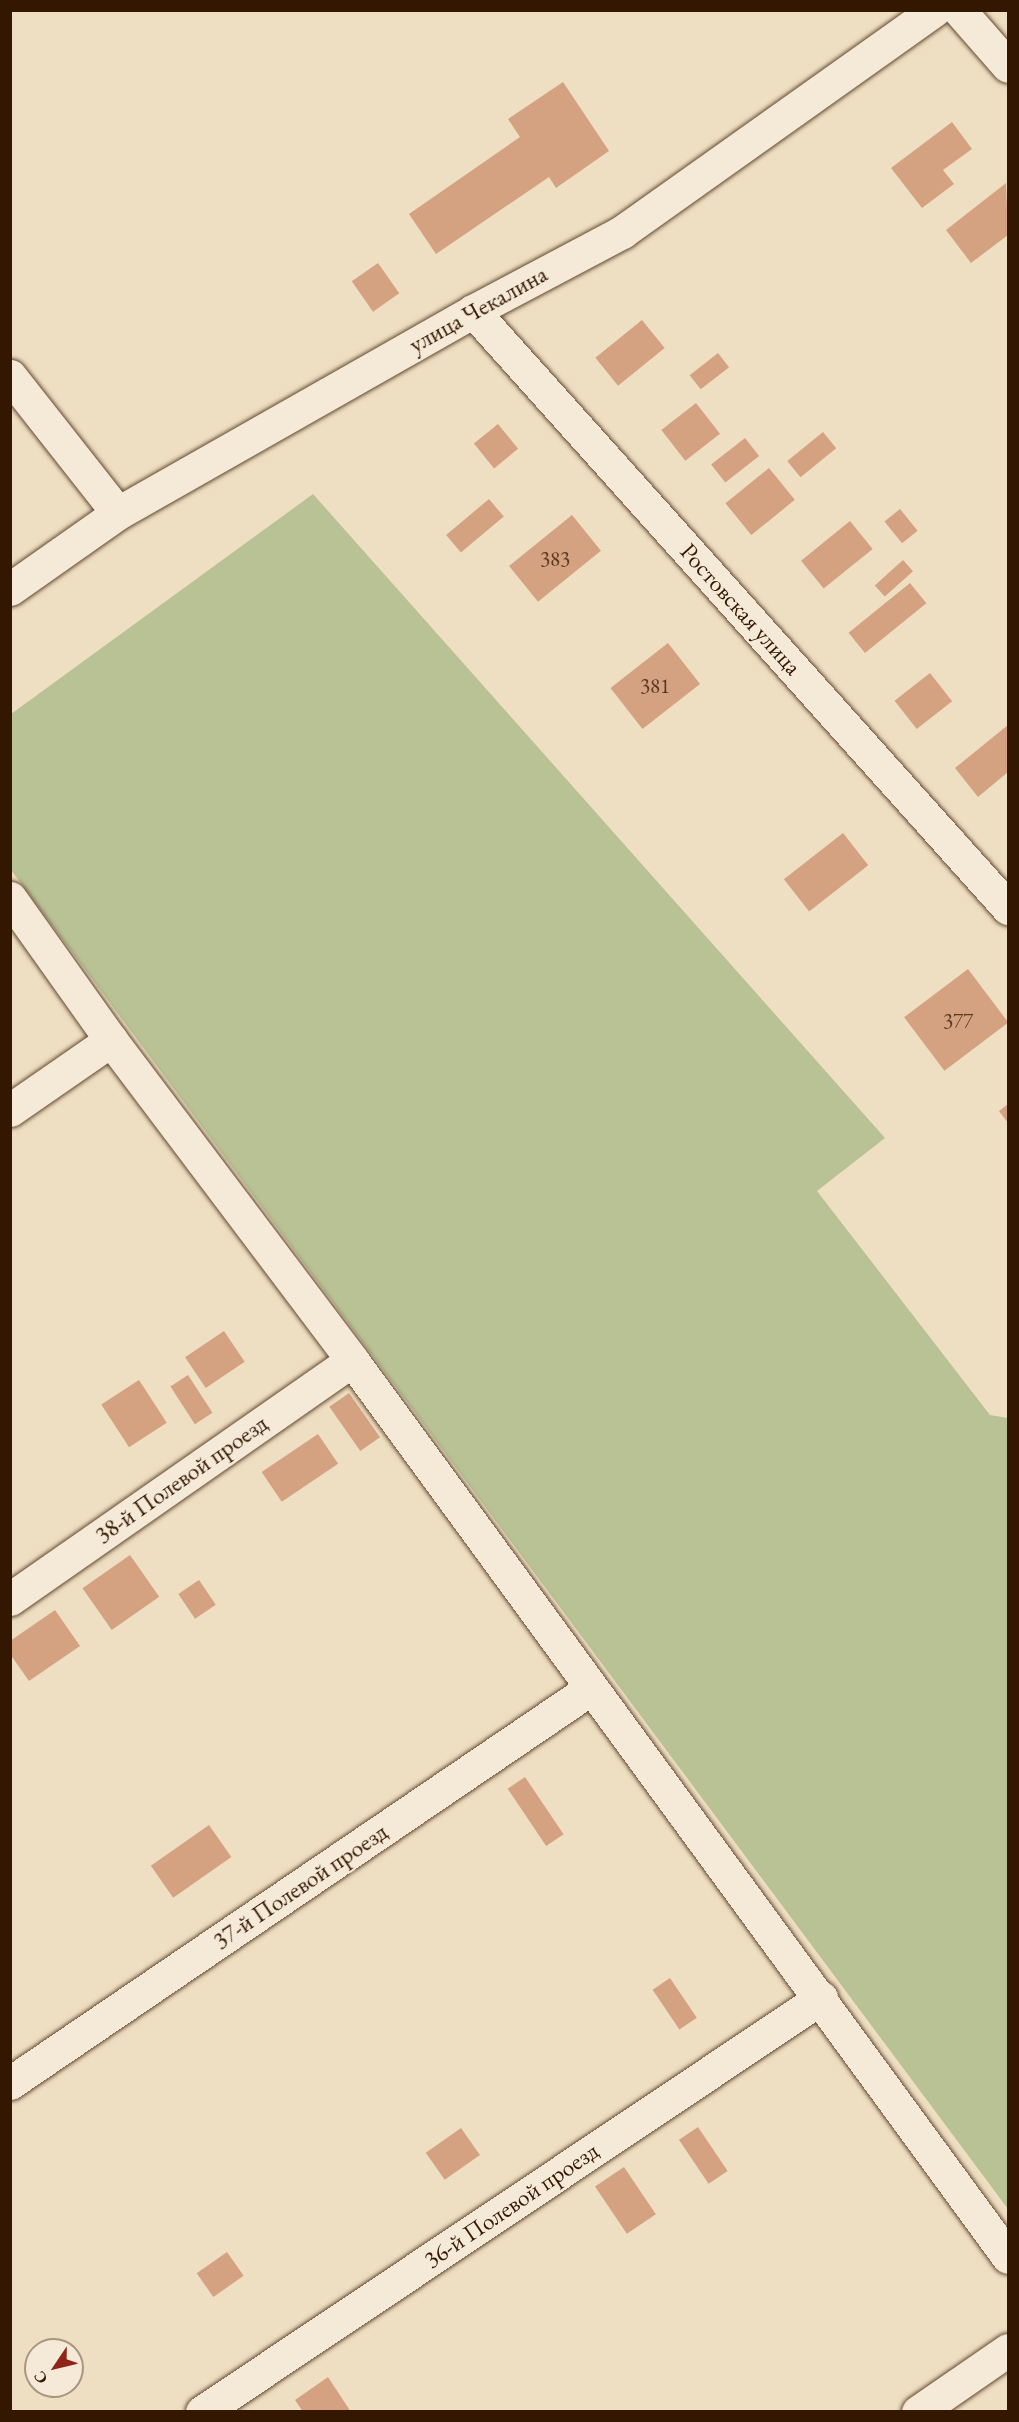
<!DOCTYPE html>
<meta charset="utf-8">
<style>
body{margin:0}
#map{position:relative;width:1019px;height:2422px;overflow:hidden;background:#efdfc2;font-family:"EB Garamond",serif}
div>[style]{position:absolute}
.green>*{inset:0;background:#b9c294}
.building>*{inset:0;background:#d4a280;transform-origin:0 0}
.roads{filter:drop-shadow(0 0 2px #634931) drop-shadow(0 0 2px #634931)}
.street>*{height:33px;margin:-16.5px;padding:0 16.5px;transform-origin:16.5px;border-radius:16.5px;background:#f5ead7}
span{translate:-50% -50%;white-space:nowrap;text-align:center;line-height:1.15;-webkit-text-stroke:4.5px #f5ead7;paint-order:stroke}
.number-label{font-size:21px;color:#5c3a21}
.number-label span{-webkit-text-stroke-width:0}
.street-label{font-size:24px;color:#341701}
.frame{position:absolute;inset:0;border:12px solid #341701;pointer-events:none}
.north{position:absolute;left:24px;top:2338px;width:60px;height:60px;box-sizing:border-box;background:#f5ead7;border:2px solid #a89681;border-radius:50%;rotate:235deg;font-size:16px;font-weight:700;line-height:24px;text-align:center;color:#341701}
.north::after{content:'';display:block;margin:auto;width:21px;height:27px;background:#8f2418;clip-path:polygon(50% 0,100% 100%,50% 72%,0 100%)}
</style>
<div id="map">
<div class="green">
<div style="clip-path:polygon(313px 494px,885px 1138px,817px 1191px,990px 1415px,1008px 1418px,1008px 2209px,11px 870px,11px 714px)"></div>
</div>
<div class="building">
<div style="clip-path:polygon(563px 82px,609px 151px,556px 188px,549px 177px,436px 254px,409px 214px,520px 137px,508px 119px)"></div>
<div style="clip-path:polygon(952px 122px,972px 149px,943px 170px,954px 184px,922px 208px,891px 168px)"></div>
<div style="clip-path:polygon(1006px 183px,1008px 235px,971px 263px,946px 230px)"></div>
<div style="left:378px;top:263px;width:37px;height:32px;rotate:55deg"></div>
<div style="left:642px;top:320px;width:36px;height:60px;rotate:51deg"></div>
<div style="left:718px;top:353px;width:18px;height:36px;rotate:52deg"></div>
<div style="left:696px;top:403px;width:39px;height:44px;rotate:52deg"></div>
<div style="left:498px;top:424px;width:32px;height:31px;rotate:51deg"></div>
<div style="left:823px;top:432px;width:21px;height:46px;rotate:51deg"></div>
<div style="left:745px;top:438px;width:23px;height:43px;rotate:52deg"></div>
<div style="left:769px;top:468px;width:41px;height:56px;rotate:51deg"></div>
<div style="left:489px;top:499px;width:23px;height:56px;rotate:50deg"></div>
<div style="left:900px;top:509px;width:28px;height:20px;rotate:51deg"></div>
<div style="left:572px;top:515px;width:46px;height:81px;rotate:51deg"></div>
<div style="left:850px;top:521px;width:36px;height:63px;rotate:51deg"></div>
<div style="left:903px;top:560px;width:15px;height:38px;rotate:48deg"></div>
<div style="left:910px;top:583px;width:26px;height:79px;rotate:51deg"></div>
<div style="left:668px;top:643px;width:52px;height:73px;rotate:52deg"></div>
<div style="left:930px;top:673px;width:36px;height:45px;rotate:52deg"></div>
<div style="clip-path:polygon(1008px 725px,1008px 772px,978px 797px,955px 768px)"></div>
<div style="left:843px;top:833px;width:41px;height:75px;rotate:52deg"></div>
<div style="left:968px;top:969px;width:67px;height:80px;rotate:53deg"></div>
<div style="clip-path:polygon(1008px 1104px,1008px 1123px,999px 1111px)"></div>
<div style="left:224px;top:1331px;width:37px;height:47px;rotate:56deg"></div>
<div style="left:188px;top:1375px;width:45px;height:21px;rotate:57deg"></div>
<div style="left:139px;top:1380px;width:51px;height:45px;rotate:57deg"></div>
<div style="left:349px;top:1393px;width:54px;height:24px;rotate:55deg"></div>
<div style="left:318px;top:1434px;width:36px;height:68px;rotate:56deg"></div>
<div style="left:130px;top:1555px;width:51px;height:58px;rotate:55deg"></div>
<div style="left:199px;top:1580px;width:30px;height:25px;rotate:56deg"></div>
<div style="clip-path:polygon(55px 1610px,80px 1646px,29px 1681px,10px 1654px,10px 1641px)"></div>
<div style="left:525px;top:1777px;width:69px;height:21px;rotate:56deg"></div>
<div style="left:209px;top:1825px;width:39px;height:71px;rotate:55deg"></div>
<div style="left:670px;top:1978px;width:48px;height:21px;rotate:56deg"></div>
<div style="left:698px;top:2127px;width:53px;height:23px;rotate:56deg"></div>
<div style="left:461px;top:2128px;width:33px;height:43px;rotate:55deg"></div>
<div style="left:624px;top:2167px;width:57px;height:35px;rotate:56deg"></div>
<div style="left:227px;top:2252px;width:29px;height:37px;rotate:55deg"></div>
<div style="clip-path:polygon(328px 2377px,351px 2412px,303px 2412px,295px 2400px)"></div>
</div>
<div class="roads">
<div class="street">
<div style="left:959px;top:10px;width:74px;rotate:48.8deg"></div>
<div style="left:473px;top:311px;width:802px;rotate:48.13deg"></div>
<div style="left:10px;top:376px;width:174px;rotate:51.8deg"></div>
<div style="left:10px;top:589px;width:132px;rotate:-35.1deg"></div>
<div style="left:118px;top:513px;width:408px;rotate:-29.6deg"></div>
<div style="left:473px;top:311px;width:169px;rotate:-27.9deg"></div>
<div style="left:622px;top:232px;width:383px;rotate:-35.4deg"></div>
<div style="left:10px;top:898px;width:174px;rotate:54.6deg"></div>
<div style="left:111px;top:1040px;width:401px;rotate:53deg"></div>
<div style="left:352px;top:1360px;width:1111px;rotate:53.82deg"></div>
<div style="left:10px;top:1110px;width:123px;rotate:-34.7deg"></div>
<div style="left:10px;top:1599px;width:417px;rotate:-34.9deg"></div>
<div style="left:10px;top:2083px;width:701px;rotate:-34.19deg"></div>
<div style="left:202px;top:2412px;width:745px;rotate:-33.78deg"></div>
<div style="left:918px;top:2412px;width:109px;rotate:-34.6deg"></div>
</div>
</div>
<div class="number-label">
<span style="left:555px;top:559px">383</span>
<span style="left:655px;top:686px">381</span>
<span style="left:958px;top:1021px">377</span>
</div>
<div class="street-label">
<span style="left:478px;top:309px;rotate:-29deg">улица Чекалина</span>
<span style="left:741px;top:609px;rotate:48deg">Ростовская улица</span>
<span style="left:181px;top:1479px;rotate:-35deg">38-й Полевой проезд</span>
<span style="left:300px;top:1886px;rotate:-34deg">37-й Полевой проезд</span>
<span style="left:511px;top:2205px;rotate:-34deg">36-й Полевой проезд</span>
</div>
<div class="frame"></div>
<div class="north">С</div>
</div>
